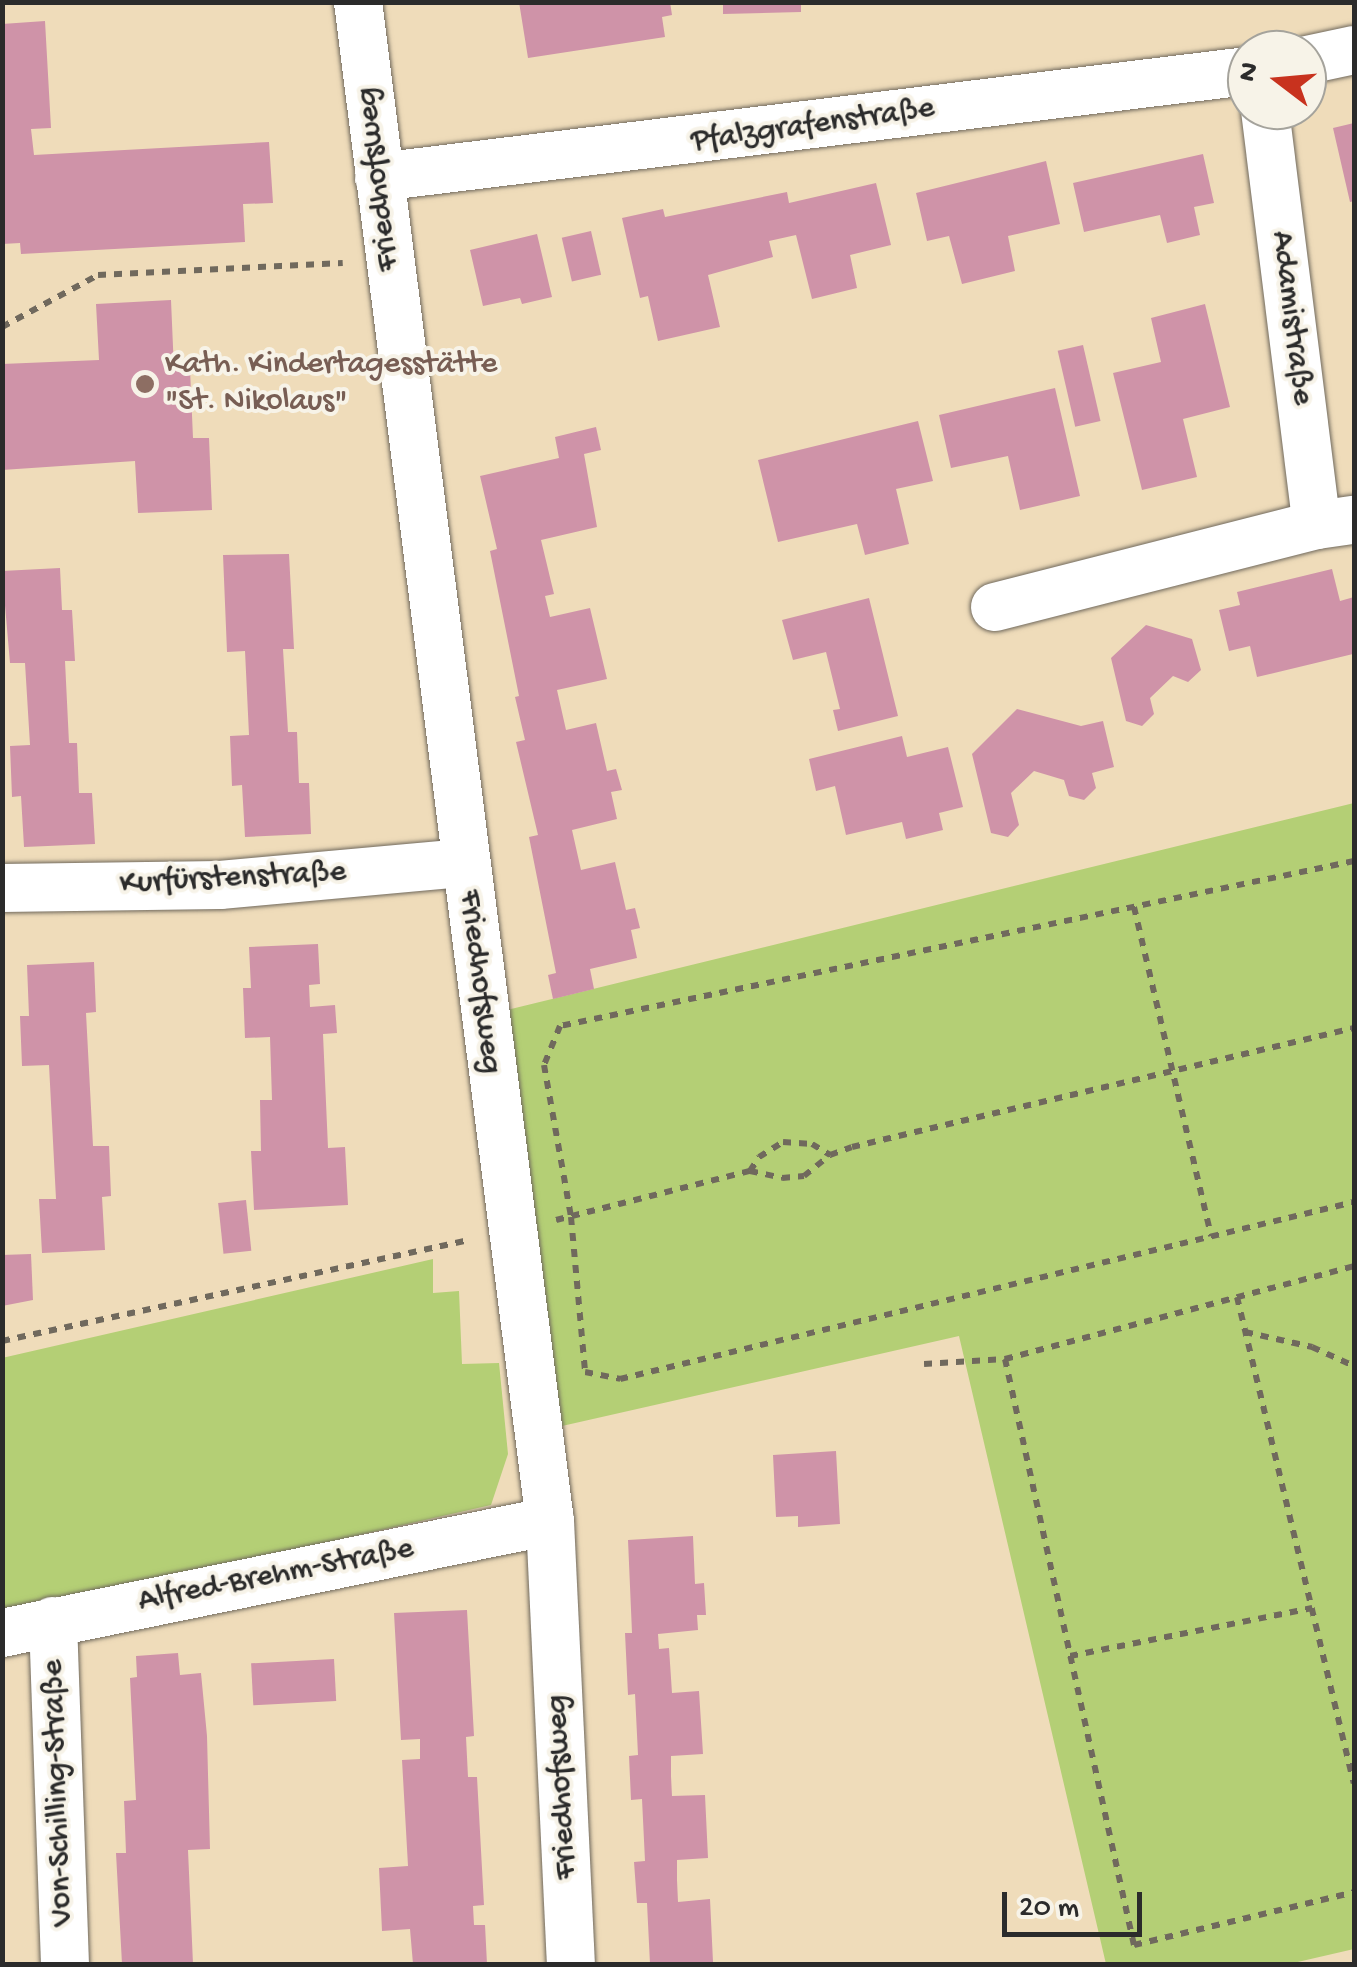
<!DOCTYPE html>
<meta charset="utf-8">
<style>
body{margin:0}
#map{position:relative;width:1357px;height:1967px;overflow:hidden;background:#efdcba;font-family:"Gochi Hand",sans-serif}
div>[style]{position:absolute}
.green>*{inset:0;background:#b4cf75}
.building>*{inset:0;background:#cf93a8;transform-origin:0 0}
.path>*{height:6px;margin-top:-3px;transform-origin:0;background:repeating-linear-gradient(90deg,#70695d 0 8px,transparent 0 16px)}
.roads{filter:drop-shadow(0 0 2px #70695d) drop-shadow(0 0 2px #70695d)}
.minor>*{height:48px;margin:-24px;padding:0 24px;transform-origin:24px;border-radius:24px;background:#fff}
.dots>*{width:28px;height:28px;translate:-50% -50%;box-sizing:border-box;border:5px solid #f7f3e8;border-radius:50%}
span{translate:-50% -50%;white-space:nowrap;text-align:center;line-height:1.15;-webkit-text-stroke:8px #f7f3e8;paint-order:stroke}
.street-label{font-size:32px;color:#2b2b2b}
.education-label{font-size:32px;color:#785e54}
.left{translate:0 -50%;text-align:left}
.frame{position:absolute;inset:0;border:5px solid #2b2b2b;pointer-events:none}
.north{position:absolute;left:1227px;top:30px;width:100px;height:100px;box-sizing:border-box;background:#f7f3e8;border:2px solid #a5a39c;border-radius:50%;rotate:286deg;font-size:28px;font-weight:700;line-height:40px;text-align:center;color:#2b2b2b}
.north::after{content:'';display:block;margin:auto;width:35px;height:45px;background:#c8321e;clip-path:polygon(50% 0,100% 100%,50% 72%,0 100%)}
.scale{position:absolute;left:1002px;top:1892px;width:140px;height:45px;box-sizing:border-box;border:5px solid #2b2b2b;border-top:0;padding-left:12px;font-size:30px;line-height:35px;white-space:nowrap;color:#2b2b2b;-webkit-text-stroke:8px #f7f3e8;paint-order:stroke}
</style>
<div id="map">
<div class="green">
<div style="clip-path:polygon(1354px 803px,1354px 1949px,1289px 1964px,1106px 1964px,959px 1336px,562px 1426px,507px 1010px)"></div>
<div style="clip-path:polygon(433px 1259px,433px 1293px,459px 1291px,462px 1364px,499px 1363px,508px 1454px,491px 1505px,3px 1616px,2px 1358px)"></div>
</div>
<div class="building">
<div style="clip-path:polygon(519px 2px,670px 2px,672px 15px,662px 17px,665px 37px,528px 58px)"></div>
<div style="clip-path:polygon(723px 2px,801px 2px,801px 12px,723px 14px)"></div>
<div style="clip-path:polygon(45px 21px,51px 128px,31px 129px,34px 155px,269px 142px,273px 203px,243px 204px,245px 242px,21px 254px,20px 243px,2px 244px,2px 24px)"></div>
<div style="clip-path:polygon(1354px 123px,1354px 201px,1350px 202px,1333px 128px)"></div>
<div style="clip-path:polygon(1203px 154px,1214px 203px,1194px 207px,1200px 235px,1167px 243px,1160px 215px,1084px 232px,1073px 183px)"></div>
<div style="clip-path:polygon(1046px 161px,1060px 224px,1008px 236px,1015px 271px,962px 284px,949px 236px,927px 241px,916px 193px)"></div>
<div style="clip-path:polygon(876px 183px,891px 245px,850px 255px,857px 288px,812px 299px,796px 235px,769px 241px,773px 257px,708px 275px,720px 327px,658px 341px,648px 296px,640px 298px,622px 218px,663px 209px,665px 217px,787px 192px,789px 203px)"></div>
<div style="left:591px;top:231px;width:45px;height:30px;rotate:77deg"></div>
<div style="clip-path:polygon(537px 234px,552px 297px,522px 304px,520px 298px,483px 306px,470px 250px)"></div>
<div style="clip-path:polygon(171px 300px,174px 370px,190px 369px,193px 438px,209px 438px,212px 510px,138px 513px,135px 461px,2px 470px,2px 364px,99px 360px,96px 304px)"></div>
<div style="clip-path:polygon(1205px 304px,1230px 407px,1183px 419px,1197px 477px,1142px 490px,1113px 373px,1161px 362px,1151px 318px)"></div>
<div style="left:1083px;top:345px;width:78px;height:26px;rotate:77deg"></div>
<div style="clip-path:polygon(1055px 388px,1080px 496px,1020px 510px,1008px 456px,951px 468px,939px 415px)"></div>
<div style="clip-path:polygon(918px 421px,933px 481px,896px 489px,909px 544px,865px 555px,857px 524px,778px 542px,758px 460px)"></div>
<div style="clip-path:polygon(596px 427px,601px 450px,584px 454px,597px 527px,541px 540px,554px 594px,545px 596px,550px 617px,590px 608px,607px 679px,557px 690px,566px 730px,596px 723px,607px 771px,616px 769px,622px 790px,611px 792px,617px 819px,572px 830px,581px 870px,615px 862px,626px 910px,635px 908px,640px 928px,631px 930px,637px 958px,590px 969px,594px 989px,553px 999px,548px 975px,556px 973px,529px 837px,538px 835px,516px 742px,525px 740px,515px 697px,519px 696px,490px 551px,497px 549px,480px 476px,559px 458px,555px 437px)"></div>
<div style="clip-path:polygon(289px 554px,294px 649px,283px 649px,288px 732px,297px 732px,299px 783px,309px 783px,311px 834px,245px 837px,242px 785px,232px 786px,230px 736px,249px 735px,245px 651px,227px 652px,223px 555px)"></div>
<div style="clip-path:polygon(60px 568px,62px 610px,72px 610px,75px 661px,65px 661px,69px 743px,77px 743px,79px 793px,92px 793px,95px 844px,24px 847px,21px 796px,12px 797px,10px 746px,30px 745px,25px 663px,10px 663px,2px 571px)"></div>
<div style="clip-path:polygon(1332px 569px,1340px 601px,1354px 597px,1353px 654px,1257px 677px,1250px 646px,1229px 651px,1219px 610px,1240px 605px,1237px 592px)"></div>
<div style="clip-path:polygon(869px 598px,898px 716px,838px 731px,833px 710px,840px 709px,826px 652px,793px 660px,782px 620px)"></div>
<div style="clip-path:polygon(1146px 625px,1192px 639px,1201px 670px,1188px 682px,1173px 676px,1150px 698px,1154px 714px,1142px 726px,1126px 721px,1111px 658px)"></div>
<div style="clip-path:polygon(1017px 709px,1081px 726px,1103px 721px,1114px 767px,1092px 773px,1096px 788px,1084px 800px,1069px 796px,1064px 780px,1034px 771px,1011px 793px,1019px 825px,1008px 837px,991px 833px,972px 754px)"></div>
<div style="clip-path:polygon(902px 736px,907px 757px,948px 747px,963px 807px,939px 813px,943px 830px,906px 839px,902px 822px,846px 835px,835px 786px,816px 791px,809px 759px)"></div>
<div style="clip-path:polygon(318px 944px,320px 984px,309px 985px,310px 1007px,335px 1005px,337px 1033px,323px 1034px,328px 1148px,345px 1147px,348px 1205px,254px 1210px,251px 1151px,261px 1151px,260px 1100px,272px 1100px,270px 1037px,245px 1038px,243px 988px,251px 988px,249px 947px)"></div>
<div style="clip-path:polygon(94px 962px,96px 1012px,86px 1013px,93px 1146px,109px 1146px,111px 1196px,102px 1197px,105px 1250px,42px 1253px,39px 1199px,56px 1199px,49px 1065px,22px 1066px,20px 1016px,29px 1016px,27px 965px)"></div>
<div style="left:246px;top:1200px;width:51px;height:28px;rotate:84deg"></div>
<div style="clip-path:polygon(31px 1254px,33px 1300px,2px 1306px,2px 1255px)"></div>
<div style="clip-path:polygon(836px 1451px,840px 1524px,798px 1527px,798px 1516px,776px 1517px,773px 1455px)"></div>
<div style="clip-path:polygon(693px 1536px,695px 1584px,704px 1583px,706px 1615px,697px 1615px,698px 1630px,658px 1634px,659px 1649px,669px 1648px,672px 1693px,699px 1691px,703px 1754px,671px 1756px,671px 1776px,672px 1796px,705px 1795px,708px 1858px,677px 1860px,677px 1880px,678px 1902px,710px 1899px,713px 1962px,650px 1964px,647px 1903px,637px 1903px,634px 1862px,645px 1861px,642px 1799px,631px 1800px,629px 1756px,638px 1755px,635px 1694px,628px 1695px,625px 1633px,632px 1633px,628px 1540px)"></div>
<div style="clip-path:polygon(467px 1610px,474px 1736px,466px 1737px,468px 1777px,477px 1777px,484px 1905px,473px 1906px,474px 1925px,485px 1925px,487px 1964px,413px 1964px,410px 1929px,382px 1931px,379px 1868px,408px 1866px,402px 1760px,420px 1759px,420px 1739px,401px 1740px,394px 1613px)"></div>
<div style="clip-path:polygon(178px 1653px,180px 1675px,201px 1673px,207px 1736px,210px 1849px,188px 1850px,193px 1964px,122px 1964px,116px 1853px,126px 1853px,124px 1801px,136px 1800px,130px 1678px,137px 1677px,136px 1656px)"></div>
<div style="left:334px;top:1659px;width:42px;height:83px;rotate:87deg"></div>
</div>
<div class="path">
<div style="left:2px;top:327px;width:109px;rotate:-28.4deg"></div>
<div style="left:98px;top:275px;width:245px;rotate:-2.8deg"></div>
<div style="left:1354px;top:861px;width:811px;rotate:168.26deg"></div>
<div style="left:560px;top:1026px;width:42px;rotate:112.3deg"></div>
<div style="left:544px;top:1065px;width:154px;rotate:79.9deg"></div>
<div style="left:571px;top:1217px;width:156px;rotate:84.8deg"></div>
<div style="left:585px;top:1372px;width:36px;rotate:11deg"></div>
<div style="left:620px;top:1379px;width:755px;rotate:-13.56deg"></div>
<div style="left:1134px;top:907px;width:338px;rotate:76.8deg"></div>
<div style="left:750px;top:1171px;width:17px;rotate:-57deg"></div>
<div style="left:759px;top:1157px;width:28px;rotate:-32deg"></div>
<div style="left:783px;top:1142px;width:29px;rotate:4deg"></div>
<div style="left:812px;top:1144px;width:21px;rotate:31deg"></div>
<div style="left:556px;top:1220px;width:200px;rotate:-14.2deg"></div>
<div style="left:750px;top:1171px;width:33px;rotate:12deg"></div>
<div style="left:782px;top:1178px;width:22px;rotate:-5deg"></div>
<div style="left:804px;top:1176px;width:33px;rotate:-39deg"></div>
<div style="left:830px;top:1155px;width:23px;rotate:-20deg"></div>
<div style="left:852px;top:1147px;width:516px;rotate:-13.34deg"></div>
<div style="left:1237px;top:1297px;width:500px;rotate:76.5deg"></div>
<div style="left:1245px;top:1332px;width:69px;rotate:12.6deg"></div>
<div style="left:1312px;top:1347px;width:46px;rotate:24.3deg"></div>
<div style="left:2px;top:1341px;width:479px;rotate:-12.2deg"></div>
<div style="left:1005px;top:1359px;width:361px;rotate:-14.9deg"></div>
<div style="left:924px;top:1364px;width:81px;rotate:-3.5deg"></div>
<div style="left:1005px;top:1359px;width:600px;rotate:77.59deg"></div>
<div style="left:1134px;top:1945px;width:226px;rotate:-13.5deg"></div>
<div style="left:1070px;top:1656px;width:247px;rotate:-11.2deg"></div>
</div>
<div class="roads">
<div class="minor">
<div style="left:358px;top:2px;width:1531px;rotate:82.8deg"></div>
<div style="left:550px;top:1521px;width:443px;rotate:87.3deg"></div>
<div style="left:1307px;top:60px;width:48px;rotate:-12deg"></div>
<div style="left:1265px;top:110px;width:418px;rotate:82.9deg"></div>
<div style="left:1317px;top:525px;width:37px;rotate:-8deg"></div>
<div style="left:379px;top:177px;width:874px;rotate:-6.96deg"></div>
<div style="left:995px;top:607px;width:332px;rotate:-14.3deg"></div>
<div style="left:2px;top:888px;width:218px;rotate:-0.8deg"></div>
<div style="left:220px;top:885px;width:245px;rotate:-5.2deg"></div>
<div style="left:53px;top:1621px;width:343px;rotate:88deg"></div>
<div style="left:2px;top:1633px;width:559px;rotate:-11.55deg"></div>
</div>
</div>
<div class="dots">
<div style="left:145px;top:384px;background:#8d6e63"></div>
</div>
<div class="street-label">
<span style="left:813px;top:126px;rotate:-8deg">Pfalzgrafenstraße</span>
<span style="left:379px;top:179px;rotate:-97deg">Friedhofsweg</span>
<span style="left:1291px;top:318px;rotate:83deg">Adamistraße</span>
<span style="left:233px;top:879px;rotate:-3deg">Kurfürstenstraße</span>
<span style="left:479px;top:982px;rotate:83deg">Friedhofsweg</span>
<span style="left:276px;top:1576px;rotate:-11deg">Alfred-Brehm-Straße</span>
<span style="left:563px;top:1787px;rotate:-93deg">Friedhofsweg</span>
<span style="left:59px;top:1793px;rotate:-92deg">Von-Schilling-Straße</span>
</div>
<div class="education-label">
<span class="left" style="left:165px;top:384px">Kath. Kindertagesstätte<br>"St. Nikolaus"</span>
</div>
<div class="frame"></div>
<div class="north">N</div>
<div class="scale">20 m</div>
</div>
